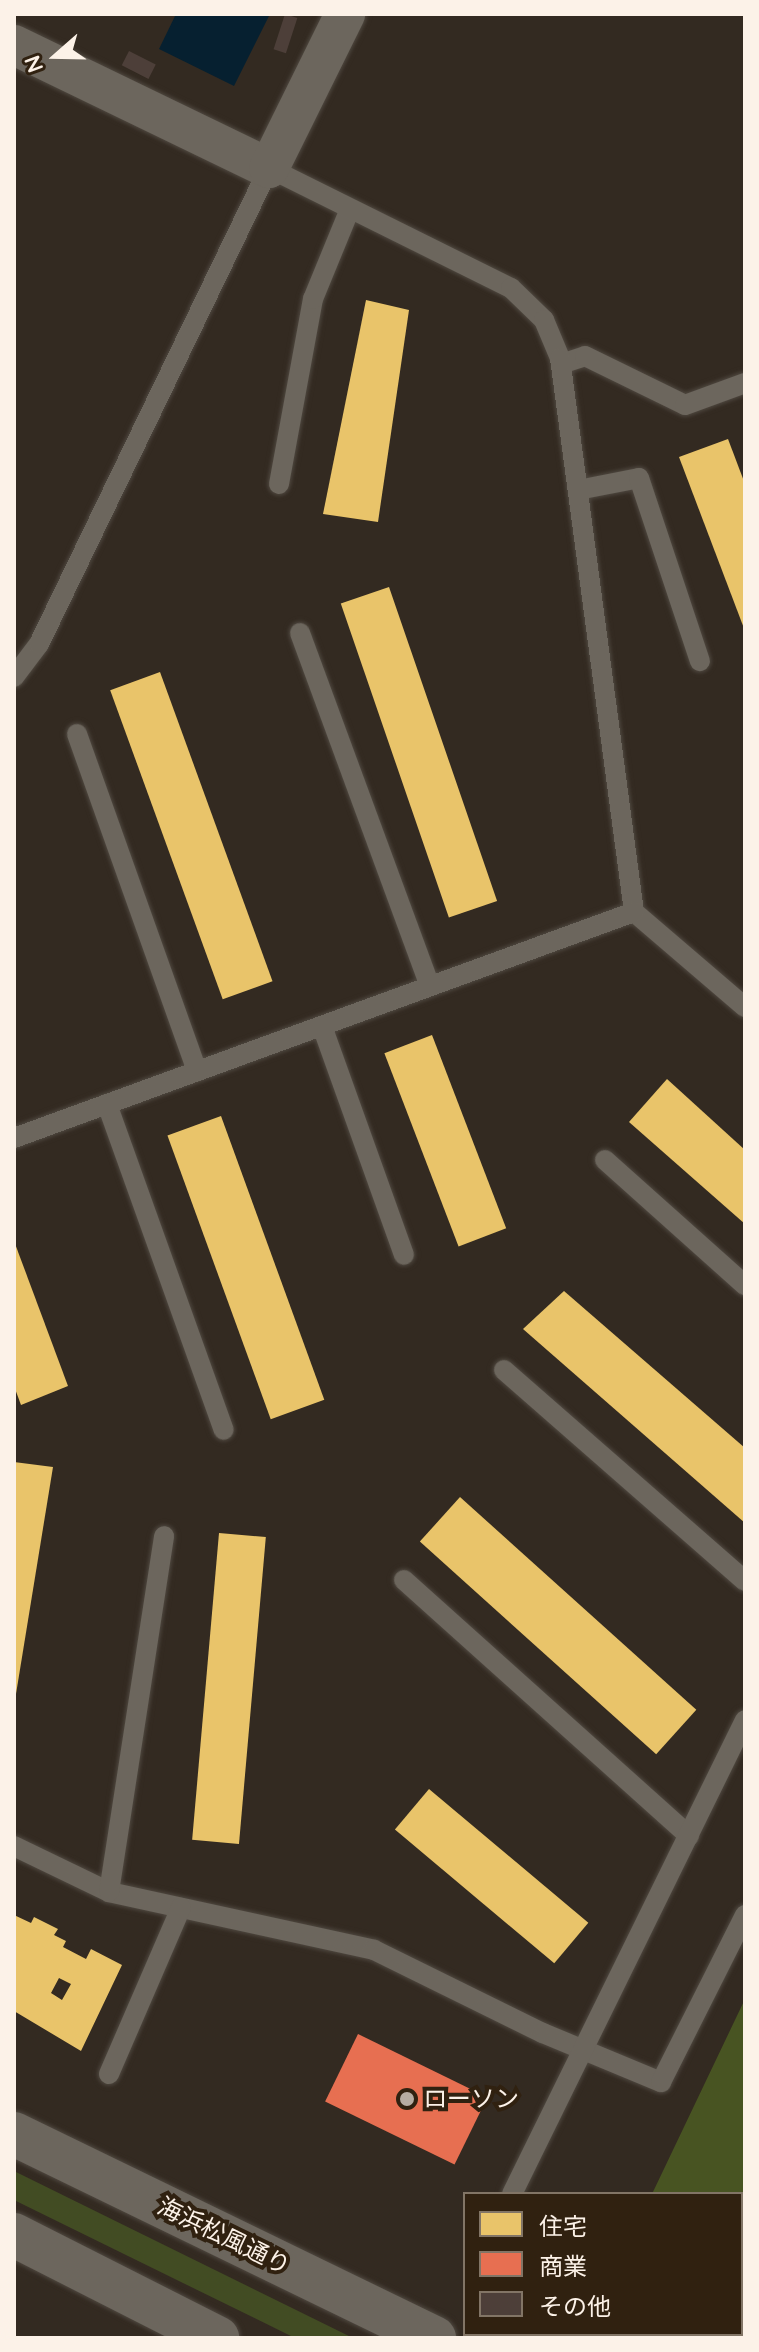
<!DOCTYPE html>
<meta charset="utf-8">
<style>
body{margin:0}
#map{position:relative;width:759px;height:2352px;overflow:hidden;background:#332a21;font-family:Quicksand,"Noto Sans JP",sans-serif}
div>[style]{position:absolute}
.green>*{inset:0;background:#424c23}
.forest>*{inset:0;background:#485422}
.water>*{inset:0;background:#062030}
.homes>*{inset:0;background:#e9c46a;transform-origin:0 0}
.shops>*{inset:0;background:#e76f51;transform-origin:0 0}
.building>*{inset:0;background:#4d3f39;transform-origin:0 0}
.roads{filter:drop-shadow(0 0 2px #4f4840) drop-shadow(0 0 2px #4f4840)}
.service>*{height:20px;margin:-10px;padding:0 10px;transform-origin:10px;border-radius:10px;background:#6c665d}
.minor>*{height:40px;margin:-20px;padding:0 20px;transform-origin:20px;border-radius:20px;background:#6c665d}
.tertiary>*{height:44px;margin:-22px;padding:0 22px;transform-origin:22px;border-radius:22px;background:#6c665d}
.dots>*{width:22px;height:22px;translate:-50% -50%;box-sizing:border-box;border:4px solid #302110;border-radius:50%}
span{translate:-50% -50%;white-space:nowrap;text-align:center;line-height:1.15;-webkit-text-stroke:8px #302110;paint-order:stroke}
.poi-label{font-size:24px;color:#fcf2e8}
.left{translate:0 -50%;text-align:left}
.street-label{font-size:24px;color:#fcf2e8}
.frame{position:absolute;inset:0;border:16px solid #fcf2e8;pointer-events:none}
.legend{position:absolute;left:463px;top:2192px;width:280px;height:144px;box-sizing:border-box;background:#302110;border:2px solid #827566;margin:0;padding:10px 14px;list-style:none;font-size:24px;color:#fcf2e8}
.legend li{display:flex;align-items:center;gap:16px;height:40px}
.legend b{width:40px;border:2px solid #827566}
.north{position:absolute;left:16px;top:16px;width:80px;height:80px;-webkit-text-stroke:6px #302110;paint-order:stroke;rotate:250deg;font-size:22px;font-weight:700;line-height:32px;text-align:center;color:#fcf2e8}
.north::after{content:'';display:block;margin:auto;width:28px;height:36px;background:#fcf2e8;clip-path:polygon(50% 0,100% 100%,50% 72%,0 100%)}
</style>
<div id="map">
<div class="green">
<div style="clip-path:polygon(14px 2171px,353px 2338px,295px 2338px,14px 2200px)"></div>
</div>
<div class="forest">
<div style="clip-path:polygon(745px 1999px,745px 2326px,741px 2327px,741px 2194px,652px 2194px)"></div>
<div style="clip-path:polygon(606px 2334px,720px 2334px,708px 2338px)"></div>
</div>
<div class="water">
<div style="clip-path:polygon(176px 14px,270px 14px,234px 86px,159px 49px)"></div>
</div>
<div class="homes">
<div style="clip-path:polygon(366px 300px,409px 310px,378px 522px,323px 514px)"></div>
<div style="clip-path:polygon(728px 439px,745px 484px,745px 631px,679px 457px)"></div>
<div style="left:389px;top:587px;width:332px;height:51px;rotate:71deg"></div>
<div style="left:160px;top:672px;width:329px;height:53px;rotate:70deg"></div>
<div style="left:432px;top:1035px;width:207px;height:51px;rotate:69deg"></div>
<div style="clip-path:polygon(667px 1079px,745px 1150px,745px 1224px,629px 1122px)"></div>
<div style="left:221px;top:1116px;width:302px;height:57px;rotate:70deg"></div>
<div style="clip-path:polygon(14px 1241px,68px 1386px,21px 1405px,14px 1386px)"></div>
<div style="clip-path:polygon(564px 1291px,745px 1448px,745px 1523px,523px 1329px)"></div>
<div style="clip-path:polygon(14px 1462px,53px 1467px,16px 1694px,14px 1694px)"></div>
<div style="left:460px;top:1497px;width:318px;height:60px;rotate:42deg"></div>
<div style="left:219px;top:1533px;width:47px;height:308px;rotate:5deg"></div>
<div style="left:429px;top:1789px;width:208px;height:53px;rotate:40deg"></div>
<div style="clip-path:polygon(evenodd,14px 1915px,31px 1923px,34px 1917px,58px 1929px,54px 1935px,66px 1941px,63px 1947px,86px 1959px,91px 1949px,122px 1965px,81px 2051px,14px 2011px,14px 1915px,59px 1978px,71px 1984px,62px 2000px,51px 1993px,59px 1978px)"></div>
</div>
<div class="shops">
<div style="left:358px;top:2034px;width:144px;height:75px;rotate:26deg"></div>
</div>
<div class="building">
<div style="left:285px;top:14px;width:13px;height:37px;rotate:18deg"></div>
<div style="left:129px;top:51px;width:30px;height:16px;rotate:27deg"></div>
</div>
<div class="roads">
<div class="service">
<div style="left:561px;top:364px;width:25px;rotate:-18deg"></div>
<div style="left:585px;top:356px;width:111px;rotate:26.1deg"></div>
<div style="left:685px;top:405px;width:64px;rotate:-20.1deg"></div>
<div style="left:279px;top:484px;width:188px;rotate:-79.6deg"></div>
<div style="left:313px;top:299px;width:97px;rotate:-67.7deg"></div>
<div style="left:578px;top:490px;width:62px;rotate:-11.1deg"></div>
<div style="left:639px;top:478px;width:193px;rotate:71.6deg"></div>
<div style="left:300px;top:633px;width:376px;rotate:69.8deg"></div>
<div style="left:14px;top:677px;width:41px;rotate:-52.9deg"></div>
<div style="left:39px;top:644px;width:529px;rotate:-64.21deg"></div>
<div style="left:269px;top:168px;width:270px;rotate:26.4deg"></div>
<div style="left:511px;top:288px;width:46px;rotate:44.1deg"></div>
<div style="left:544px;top:320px;width:41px;rotate:67.2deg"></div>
<div style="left:560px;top:358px;width:559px;rotate:82.39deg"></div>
<div style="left:634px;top:912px;width:146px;rotate:40.6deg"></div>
<div style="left:77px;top:734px;width:358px;rotate:70.4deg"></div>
<div style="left:322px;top:1026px;width:243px;rotate:70.3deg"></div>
<div style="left:107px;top:1104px;width:346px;rotate:70.3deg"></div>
<div style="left:14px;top:1138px;width:660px;rotate:-20.03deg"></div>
<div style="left:605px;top:1160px;width:188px;rotate:41.8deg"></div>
<div style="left:504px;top:1370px;width:320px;rotate:41.2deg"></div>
<div style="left:404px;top:1580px;width:383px;rotate:41.9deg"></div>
<div style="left:14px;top:1846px;width:106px;rotate:25.8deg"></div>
<div style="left:109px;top:1892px;width:271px;rotate:12.3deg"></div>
<div style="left:374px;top:1950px;width:188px;rotate:26.2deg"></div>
<div style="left:543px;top:2033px;width:128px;rotate:22.6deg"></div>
<div style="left:661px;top:2082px;width:187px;rotate:-63.3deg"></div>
<div style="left:109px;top:1892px;width:360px;rotate:-81.2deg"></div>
<div style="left:109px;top:2074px;width:181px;rotate:-66.6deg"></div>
<div style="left:512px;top:2194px;width:528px;rotate:-63.82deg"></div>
</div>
<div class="minor">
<div style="left:14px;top:45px;width:283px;rotate:25.8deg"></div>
<div style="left:269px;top:168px;width:172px;rotate:-63.7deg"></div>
</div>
<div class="tertiary">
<div style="left:14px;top:2134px;width:467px;rotate:25.9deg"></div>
<div style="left:14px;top:2235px;width:228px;rotate:26.9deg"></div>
</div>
</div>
<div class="dots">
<div style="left:407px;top:2099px;background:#b6aca2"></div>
</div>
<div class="poi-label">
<span class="left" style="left:423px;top:2099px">ローソン</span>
</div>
<div class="street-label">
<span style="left:224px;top:2236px;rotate:26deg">海浜松風通り</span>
</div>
<div class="frame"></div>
<ul class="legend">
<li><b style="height:22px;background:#e9c46a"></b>住宅</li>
<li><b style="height:22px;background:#e76f51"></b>商業</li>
<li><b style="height:22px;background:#4d3f39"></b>その他</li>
</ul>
<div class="north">N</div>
</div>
